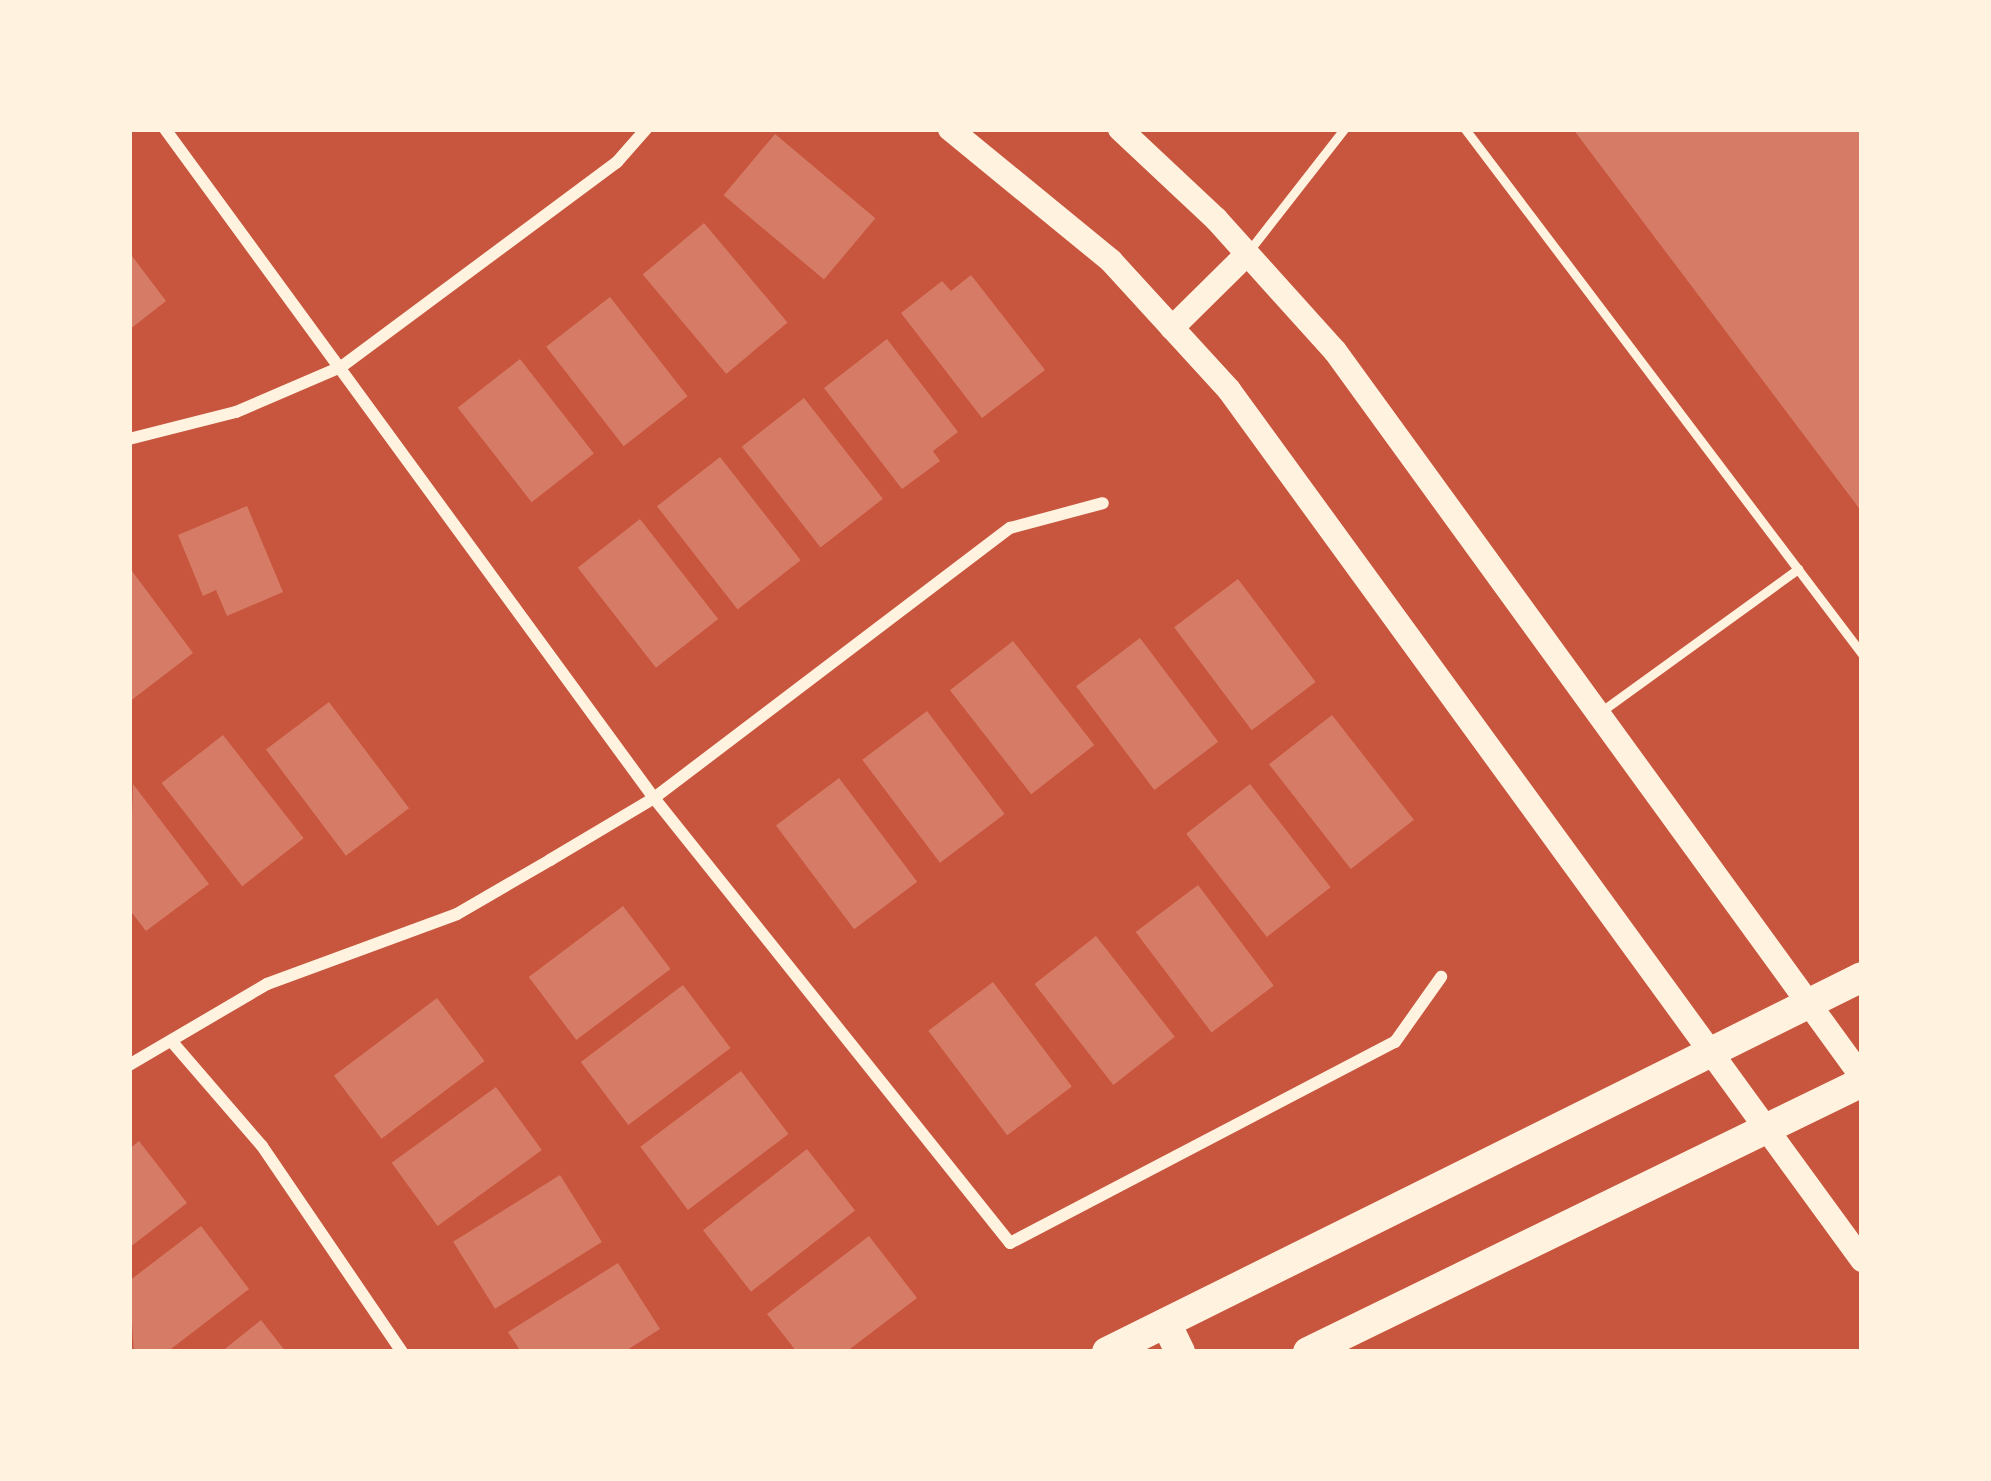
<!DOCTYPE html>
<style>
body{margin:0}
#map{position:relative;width:1991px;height:1481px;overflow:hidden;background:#c8553d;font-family:Poppins,sans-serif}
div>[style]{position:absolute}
.building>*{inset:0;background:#d67c66;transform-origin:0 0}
.service>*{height:9px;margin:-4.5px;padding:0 4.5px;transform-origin:4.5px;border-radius:4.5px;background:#fff3e0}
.minor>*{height:12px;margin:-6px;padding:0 6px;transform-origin:6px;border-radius:6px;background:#fff3e0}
.secondary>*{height:24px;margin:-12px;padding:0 12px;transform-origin:12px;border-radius:12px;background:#fff3e0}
.primary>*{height:30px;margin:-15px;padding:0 15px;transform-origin:15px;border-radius:15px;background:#fff3e0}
span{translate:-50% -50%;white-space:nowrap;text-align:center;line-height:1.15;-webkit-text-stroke:12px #fff3e0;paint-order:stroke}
.frame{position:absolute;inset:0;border:132px solid #fff3e0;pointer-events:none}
</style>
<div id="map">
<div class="building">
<div style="clip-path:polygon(1573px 129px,1862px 129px,1862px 512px)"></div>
<div style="left:775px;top:134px;width:131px;height:80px;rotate:40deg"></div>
<div style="left:704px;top:223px;width:130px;height:80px;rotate:50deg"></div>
<div style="clip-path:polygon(129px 252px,166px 301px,129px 330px)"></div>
<div style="clip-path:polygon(971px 275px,1045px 370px,982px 418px,901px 313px,942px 281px,951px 291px)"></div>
<div style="left:610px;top:297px;width:126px;height:81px;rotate:52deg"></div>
<div style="clip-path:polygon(887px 339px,958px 432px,933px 451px,940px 461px,902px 489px,824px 388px)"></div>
<div style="left:520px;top:359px;width:120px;height:79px;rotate:52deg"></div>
<div style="left:804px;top:398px;width:128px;height:79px;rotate:52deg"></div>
<div style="left:720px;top:457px;width:131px;height:80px;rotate:52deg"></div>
<div style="clip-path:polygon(247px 506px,283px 592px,227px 616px,216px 590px,203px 596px,178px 535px)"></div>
<div style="left:640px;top:519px;width:127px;height:79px;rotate:52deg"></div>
<div style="clip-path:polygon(129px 567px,193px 653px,129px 702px)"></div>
<div style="left:1238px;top:579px;width:129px;height:80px;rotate:53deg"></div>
<div style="left:1140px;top:638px;width:130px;height:80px;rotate:53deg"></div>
<div style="left:1013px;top:641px;width:132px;height:80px;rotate:52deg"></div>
<div style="left:329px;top:702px;width:133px;height:79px;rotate:53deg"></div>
<div style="left:927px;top:711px;width:129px;height:81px;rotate:53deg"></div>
<div style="left:1332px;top:715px;width:133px;height:80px;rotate:52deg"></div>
<div style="left:223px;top:735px;width:131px;height:78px;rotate:52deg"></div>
<div style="left:839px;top:778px;width:130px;height:79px;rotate:53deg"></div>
<div style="clip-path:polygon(133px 784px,209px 884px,146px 931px,129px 909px)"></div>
<div style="left:1250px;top:784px;width:131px;height:81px;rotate:52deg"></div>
<div style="left:1198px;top:885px;width:126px;height:78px;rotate:53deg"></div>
<div style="left:623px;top:906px;width:79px;height:118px;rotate:53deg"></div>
<div style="left:1096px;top:936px;width:128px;height:78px;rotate:52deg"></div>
<div style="left:993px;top:982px;width:131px;height:81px;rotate:53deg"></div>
<div style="left:683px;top:985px;width:79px;height:128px;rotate:53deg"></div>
<div style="left:437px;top:998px;width:79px;height:129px;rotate:53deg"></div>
<div style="left:741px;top:1071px;width:79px;height:126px;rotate:53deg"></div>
<div style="left:496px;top:1087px;width:78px;height:129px;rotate:54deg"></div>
<div style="clip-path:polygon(139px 1141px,187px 1203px,129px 1248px,129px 1149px)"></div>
<div style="left:807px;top:1149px;width:78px;height:132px;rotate:52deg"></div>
<div style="left:560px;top:1175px;width:79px;height:126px;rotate:58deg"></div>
<div style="clip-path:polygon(201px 1226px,249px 1289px,167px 1352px,134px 1352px,129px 1281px)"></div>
<div style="clip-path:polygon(869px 1236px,917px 1298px,846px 1352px,797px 1352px,767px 1314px)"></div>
<div style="clip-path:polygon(618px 1263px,660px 1329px,624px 1352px,521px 1352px,508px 1332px)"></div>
<div style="clip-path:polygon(261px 1320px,286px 1352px,221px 1352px)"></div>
</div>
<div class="service">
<div style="left:1465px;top:129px;width:658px;rotate:52.9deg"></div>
<div style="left:1248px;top:252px;width:156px;rotate:-52deg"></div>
<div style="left:1599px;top:713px;width:246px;rotate:-35.9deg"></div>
</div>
<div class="minor">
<div style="left:165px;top:129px;width:829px;rotate:53.84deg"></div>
<div style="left:654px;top:798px;width:570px;rotate:51.34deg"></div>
<div style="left:1010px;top:1243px;width:434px;rotate:-27.6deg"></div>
<div style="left:1395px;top:1042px;width:80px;rotate:-54.7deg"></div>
<div style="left:129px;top:439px;width:110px;rotate:-14.2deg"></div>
<div style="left:236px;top:412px;width:114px;rotate:-23.2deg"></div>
<div style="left:341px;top:367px;width:344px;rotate:-36.6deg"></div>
<div style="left:617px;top:162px;width:44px;rotate:-48.7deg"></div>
<div style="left:173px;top:1043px;width:136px;rotate:49.2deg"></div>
<div style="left:262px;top:1146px;width:249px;rotate:55.8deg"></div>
<div style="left:129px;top:1065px;width:160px;rotate:-30.4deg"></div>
<div style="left:267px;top:984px;width:202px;rotate:-20.2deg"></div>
<div style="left:457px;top:914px;width:108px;rotate:-30.1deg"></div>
<div style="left:550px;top:860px;width:121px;rotate:-30.8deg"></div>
<div style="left:654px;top:798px;width:447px;rotate:-37.2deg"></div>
<div style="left:1010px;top:528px;width:96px;rotate:-15deg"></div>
</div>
<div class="secondary">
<div style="left:950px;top:129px;width:208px;rotate:39.3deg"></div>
<div style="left:1111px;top:261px;width:175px;rotate:47.5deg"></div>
<div style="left:1229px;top:390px;width:1076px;rotate:53.96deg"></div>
<div style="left:1120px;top:129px;width:132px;rotate:43.2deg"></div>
<div style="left:1216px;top:219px;width:178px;rotate:48deg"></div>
<div style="left:1335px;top:351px;width:897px;rotate:54.02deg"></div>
<div style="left:1172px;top:328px;width:105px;rotate:-44.6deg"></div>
</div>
<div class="primary">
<div style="left:1166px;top:1323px;width:32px;rotate:64deg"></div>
<div style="left:1107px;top:1352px;width:843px;rotate:-26.41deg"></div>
<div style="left:1308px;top:1352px;width:616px;rotate:-25.98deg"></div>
</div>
<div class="frame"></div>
</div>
